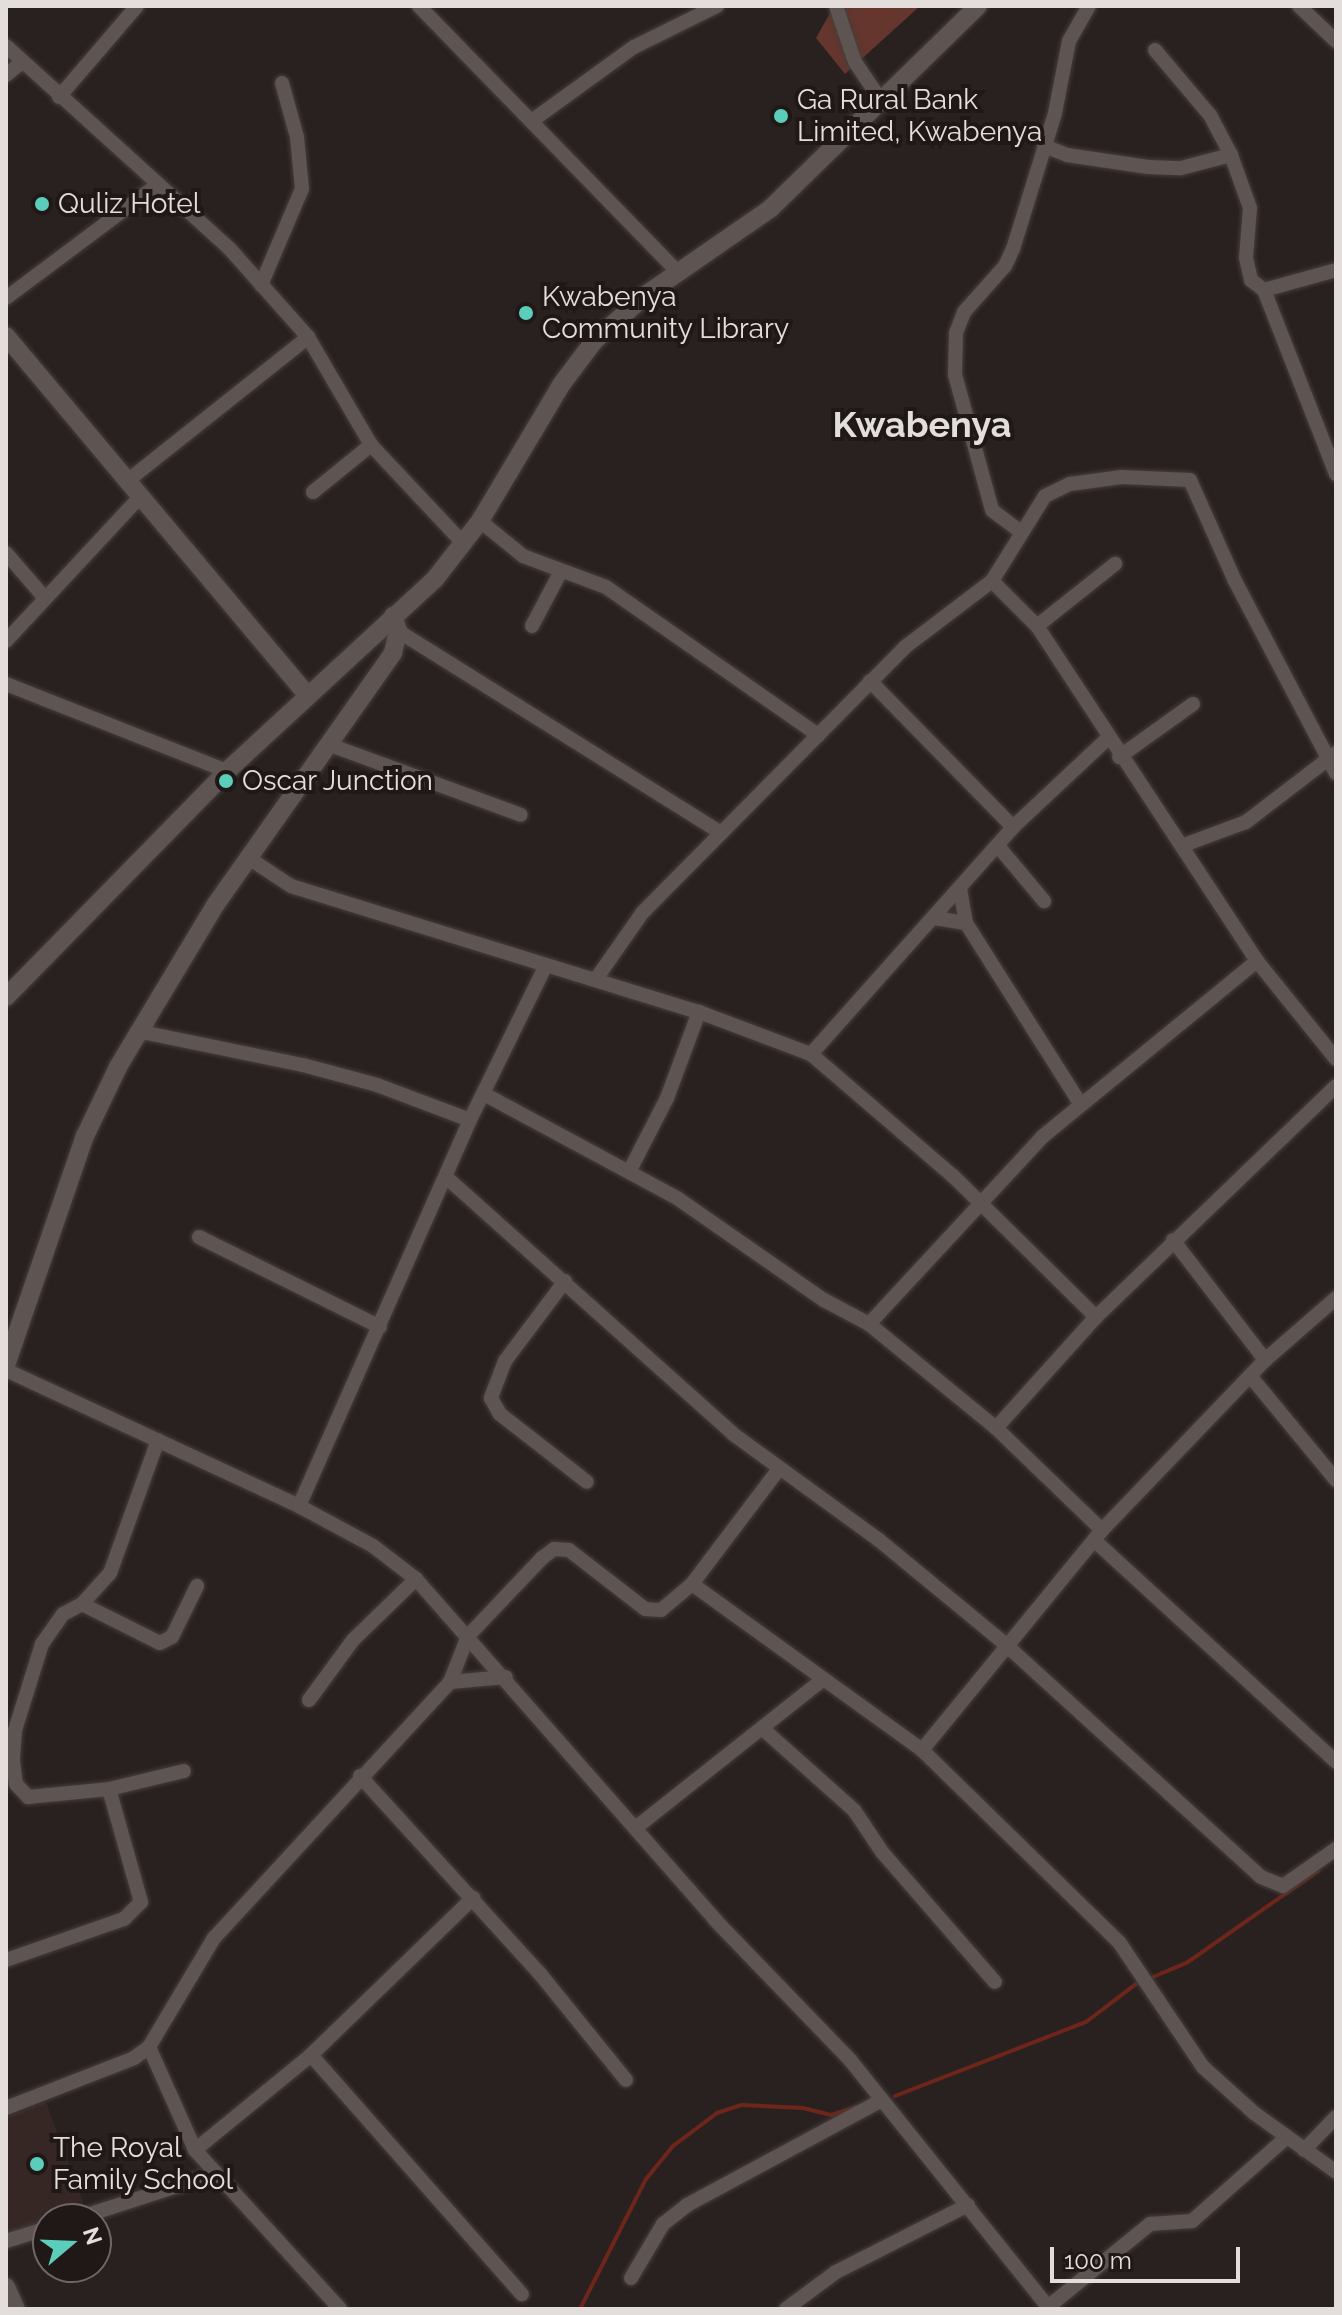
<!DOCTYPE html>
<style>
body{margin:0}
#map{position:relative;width:1342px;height:2315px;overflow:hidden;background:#292120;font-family:Raleway,sans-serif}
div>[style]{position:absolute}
.built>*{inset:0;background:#362724}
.green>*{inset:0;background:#65362d}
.stream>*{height:4px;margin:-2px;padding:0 2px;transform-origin:2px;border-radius:2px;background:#6e251a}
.roads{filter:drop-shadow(0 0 2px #443e3c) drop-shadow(0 0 2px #443e3c)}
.street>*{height:14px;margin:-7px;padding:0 7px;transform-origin:7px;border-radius:7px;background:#5e5452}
.secondary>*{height:18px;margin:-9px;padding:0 9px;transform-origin:9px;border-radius:9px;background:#5e5452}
.dots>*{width:22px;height:22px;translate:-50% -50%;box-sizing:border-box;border:4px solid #201816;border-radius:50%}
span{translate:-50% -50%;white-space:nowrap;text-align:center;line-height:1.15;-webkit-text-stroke:8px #201816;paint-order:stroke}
.poi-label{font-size:28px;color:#e3dedc}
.left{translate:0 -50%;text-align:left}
.district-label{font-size:36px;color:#e3dedc;font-weight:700}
.frame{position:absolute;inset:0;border:8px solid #e3dedc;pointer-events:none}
.north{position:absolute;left:32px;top:2203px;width:80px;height:80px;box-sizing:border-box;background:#201816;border:2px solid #6e6765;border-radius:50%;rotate:71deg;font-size:22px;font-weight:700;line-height:32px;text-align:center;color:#e3dedc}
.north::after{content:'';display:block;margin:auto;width:28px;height:36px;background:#5bcebb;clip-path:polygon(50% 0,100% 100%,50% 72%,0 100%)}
.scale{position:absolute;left:1050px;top:2247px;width:190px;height:36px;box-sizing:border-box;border:4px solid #e3dedc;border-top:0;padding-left:10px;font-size:24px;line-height:28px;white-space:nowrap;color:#e3dedc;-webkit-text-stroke:6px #201816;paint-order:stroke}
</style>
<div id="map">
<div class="built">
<div style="clip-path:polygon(46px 2102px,86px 2210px,6px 2234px,6px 2117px)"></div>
</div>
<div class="green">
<div style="clip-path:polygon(834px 6px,920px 6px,845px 74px,816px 38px)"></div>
</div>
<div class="stream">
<div style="left:1153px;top:1977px;width:38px;rotate:-23deg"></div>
<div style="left:1188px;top:1962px;width:159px;rotate:-35deg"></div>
<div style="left:895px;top:2096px;width:205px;rotate:-21.2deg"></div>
<div style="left:1086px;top:2022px;width:63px;rotate:-37.2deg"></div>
<div style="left:580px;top:2309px;width:146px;rotate:-63.1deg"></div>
<div style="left:646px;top:2179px;width:43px;rotate:-50.7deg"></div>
<div style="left:673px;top:2146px;width:55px;rotate:-36.9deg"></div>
<div style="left:717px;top:2113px;width:26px;rotate:-18deg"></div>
<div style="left:742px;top:2105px;width:61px;rotate:2.8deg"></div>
<div style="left:803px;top:2108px;width:29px;rotate:14deg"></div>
<div style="left:831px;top:2115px;width:28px;rotate:-18deg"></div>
</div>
<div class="roads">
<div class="street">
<div style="left:419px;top:6px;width:371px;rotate:45.8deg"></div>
<div style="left:836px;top:6px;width:59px;rotate:71.3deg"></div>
<div style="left:855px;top:62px;width:45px;rotate:56deg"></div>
<div style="left:1299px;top:6px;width:51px;rotate:43.4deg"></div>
<div style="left:6px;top:46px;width:301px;rotate:42.2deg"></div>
<div style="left:229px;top:248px;width:119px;rotate:48.4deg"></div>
<div style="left:308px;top:337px;width:125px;rotate:59.7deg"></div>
<div style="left:371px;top:445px;width:136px;rotate:46.8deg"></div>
<div style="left:1155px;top:50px;width:85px;rotate:49.8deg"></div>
<div style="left:1210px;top:115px;width:45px;rotate:62.3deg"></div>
<div style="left:1231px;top:155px;width:56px;rotate:70.3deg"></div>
<div style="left:1250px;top:208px;width:50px;rotate:94.6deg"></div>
<div style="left:1246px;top:258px;width:23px;rotate:77deg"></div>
<div style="left:1251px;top:280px;width:16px;rotate:38deg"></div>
<div style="left:1264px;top:290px;width:198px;rotate:68.6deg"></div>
<div style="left:6px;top:75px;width:21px;rotate:-39deg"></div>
<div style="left:59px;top:97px;width:120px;rotate:-49.4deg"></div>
<div style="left:533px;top:120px;width:125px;rotate:-35.9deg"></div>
<div style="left:634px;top:47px;width:93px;rotate:-26.3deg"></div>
<div style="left:1044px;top:146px;width:25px;rotate:21deg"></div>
<div style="left:1067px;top:155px;width:82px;rotate:8.4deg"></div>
<div style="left:1148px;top:167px;width:33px;rotate:2deg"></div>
<div style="left:1181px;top:168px;width:52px;rotate:-14.6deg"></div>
<div style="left:261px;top:285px;width:104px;rotate:-66.9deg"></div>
<div style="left:302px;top:189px;width:52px;rotate:-95.5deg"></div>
<div style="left:297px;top:137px;width:56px;rotate:-105.5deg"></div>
<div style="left:1264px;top:290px;width:75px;rotate:-15.5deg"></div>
<div style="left:6px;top:298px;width:189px;rotate:-36.8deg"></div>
<div style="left:126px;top:482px;width:233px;rotate:-38.5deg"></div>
<div style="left:313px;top:492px;width:75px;rotate:-39deg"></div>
<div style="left:480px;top:521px;width:55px;rotate:39.1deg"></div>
<div style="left:523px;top:556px;width:89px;rotate:20.5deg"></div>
<div style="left:606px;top:587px;width:259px;rotate:34.9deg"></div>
<div style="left:1021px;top:532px;width:36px;rotate:-143deg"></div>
<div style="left:992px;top:510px;width:140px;rotate:-105.3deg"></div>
<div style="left:955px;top:375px;width:42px;rotate:-88.6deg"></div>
<div style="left:956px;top:333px;width:22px;rotate:-69deg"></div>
<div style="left:964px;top:312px;width:62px;rotate:-48.3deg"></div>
<div style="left:1005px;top:266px;width:19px;rotate:-65deg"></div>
<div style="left:1013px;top:249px;width:142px;rotate:-72.8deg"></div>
<div style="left:1055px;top:113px;width:73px;rotate:-79deg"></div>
<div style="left:1069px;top:41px;width:40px;rotate:-60.3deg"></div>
<div style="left:6px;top:553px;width:58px;rotate:49.2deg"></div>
<div style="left:992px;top:581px;width:64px;rotate:45deg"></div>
<div style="left:1037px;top:626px;width:401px;rotate:56.7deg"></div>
<div style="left:1257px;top:961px;width:126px;rotate:51.1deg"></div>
<div style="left:532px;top:626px;width:62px;rotate:-62.2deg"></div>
<div style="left:1037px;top:626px;width:100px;rotate:-38.5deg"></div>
<div style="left:398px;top:631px;width:381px;rotate:32deg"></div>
<div style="left:6px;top:641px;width:195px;rotate:-47.1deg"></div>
<div style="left:870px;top:681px;width:204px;rotate:45.6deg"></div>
<div style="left:6px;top:684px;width:238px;rotate:21.5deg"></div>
<div style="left:330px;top:745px;width:203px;rotate:20.1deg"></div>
<div style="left:1119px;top:757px;width:91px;rotate:-35.6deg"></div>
<div style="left:1184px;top:845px;width:66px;rotate:-20.4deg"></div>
<div style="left:1246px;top:822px;width:113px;rotate:-37.5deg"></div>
<div style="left:998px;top:846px;width:72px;rotate:50.1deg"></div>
<div style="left:247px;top:857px;width:53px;rotate:33.4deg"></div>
<div style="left:291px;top:886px;width:427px;rotate:17.2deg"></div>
<div style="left:699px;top:1012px;width:120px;rotate:20.6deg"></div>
<div style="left:811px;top:1054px;width:187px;rotate:40.7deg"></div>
<div style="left:953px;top:1176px;width:201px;rotate:44.6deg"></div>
<div style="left:960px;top:889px;width:35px;rotate:80deg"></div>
<div style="left:966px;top:923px;width:213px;rotate:57.7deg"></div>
<div style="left:934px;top:918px;width:32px;rotate:9deg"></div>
<div style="left:596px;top:979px;width:82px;rotate:-55deg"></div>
<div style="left:643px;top:912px;width:373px;rotate:-45.3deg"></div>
<div style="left:905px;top:647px;width:109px;rotate:-37.2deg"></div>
<div style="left:992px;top:581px;width:100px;rotate:-58.1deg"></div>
<div style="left:1045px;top:496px;width:28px;rotate:-26deg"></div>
<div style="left:1070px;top:484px;width:52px;rotate:-7.7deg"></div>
<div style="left:1122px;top:477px;width:68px;rotate:2.5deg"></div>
<div style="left:1190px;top:480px;width:111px;rotate:66deg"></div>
<div style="left:1235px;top:581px;width:217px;rotate:62.3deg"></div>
<div style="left:137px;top:1031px;width:169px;rotate:11.6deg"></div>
<div style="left:303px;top:1065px;width:77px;rotate:15.1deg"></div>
<div style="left:377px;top:1085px;width:99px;rotate:20.6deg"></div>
<div style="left:811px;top:1054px;width:304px;rotate:-48.3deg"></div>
<div style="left:1013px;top:827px;width:130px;rotate:-43.1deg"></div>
<div style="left:484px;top:1094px;width:219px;rotate:28.3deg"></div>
<div style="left:677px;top:1198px;width:179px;rotate:34.8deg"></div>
<div style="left:824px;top:1300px;width:51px;rotate:28.1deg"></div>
<div style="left:869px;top:1324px;width:164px;rotate:39.3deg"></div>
<div style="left:996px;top:1428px;width:147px;rotate:43.9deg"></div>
<div style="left:630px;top:1170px;width:81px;rotate:-62.8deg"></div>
<div style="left:667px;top:1098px;width:92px;rotate:-69.6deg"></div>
<div style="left:446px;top:1177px;width:385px;rotate:41.8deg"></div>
<div style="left:733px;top:1434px;width:180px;rotate:36deg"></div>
<div style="left:879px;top:1540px;width:163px;rotate:39.5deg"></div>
<div style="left:1005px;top:1644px;width:346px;rotate:42.3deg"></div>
<div style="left:1261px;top:1877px;width:24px;rotate:22deg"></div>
<div style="left:1283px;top:1886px;width:65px;rotate:-34.9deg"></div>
<div style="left:199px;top:1237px;width:202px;rotate:26.4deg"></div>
<div style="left:1173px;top:1240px;width:151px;rotate:52.5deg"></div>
<div style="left:565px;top:1281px;width:100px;rotate:126.9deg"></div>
<div style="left:505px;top:1361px;width:40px;rotate:111deg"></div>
<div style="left:491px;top:1398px;width:18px;rotate:61deg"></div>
<div style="left:500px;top:1414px;width:110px;rotate:38deg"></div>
<div style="left:869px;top:1324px;width:255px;rotate:-47.2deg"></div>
<div style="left:1042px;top:1137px;width:278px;rotate:-39.3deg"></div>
<div style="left:6px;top:1370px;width:323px;rotate:24.9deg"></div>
<div style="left:299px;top:1506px;width:84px;rotate:28.4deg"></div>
<div style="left:373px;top:1546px;width:54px;rotate:37.5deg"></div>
<div style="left:416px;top:1579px;width:455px;rotate:48.7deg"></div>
<div style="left:716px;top:1921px;width:194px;rotate:46deg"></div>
<div style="left:851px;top:2061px;width:318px;rotate:51.3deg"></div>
<div style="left:1251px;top:1377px;width:134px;rotate:50.5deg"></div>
<div style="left:996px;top:1428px;width:149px;rotate:-48deg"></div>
<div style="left:1096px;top:1317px;width:333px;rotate:-43.9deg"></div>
<div style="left:158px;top:1440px;width:141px;rotate:109.8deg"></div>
<div style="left:110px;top:1573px;width:42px;rotate:132.1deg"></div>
<div style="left:82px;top:1604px;width:21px;rotate:152deg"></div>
<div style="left:63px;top:1614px;width:37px;rotate:125deg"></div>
<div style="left:42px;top:1644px;width:90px;rotate:107.4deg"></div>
<div style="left:15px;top:1730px;width:31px;rotate:94deg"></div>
<div style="left:13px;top:1761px;width:23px;rotate:83deg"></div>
<div style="left:16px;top:1784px;width:18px;rotate:47deg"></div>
<div style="left:28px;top:1797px;width:81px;rotate:-5.6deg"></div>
<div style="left:109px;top:1789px;width:77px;rotate:-13.5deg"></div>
<div style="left:299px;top:1506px;width:422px;rotate:-66.1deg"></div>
<div style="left:470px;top:1120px;width:170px;rotate:-63.9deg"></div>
<div style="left:1094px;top:1540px;width:328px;rotate:42.5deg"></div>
<div style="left:692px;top:1584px;width:284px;rotate:35.8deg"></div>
<div style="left:922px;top:1750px;width:275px;rotate:44.3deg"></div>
<div style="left:1119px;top:1942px;width:151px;rotate:56.1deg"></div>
<div style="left:1203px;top:2067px;width:69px;rotate:42deg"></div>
<div style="left:1254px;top:2113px;width:101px;rotate:35.7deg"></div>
<div style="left:82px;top:1604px;width:87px;rotate:26.6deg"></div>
<div style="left:160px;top:1643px;width:13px;rotate:-27deg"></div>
<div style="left:172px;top:1637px;width:57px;rotate:-63.9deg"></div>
<div style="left:450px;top:1682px;width:56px;rotate:-5.1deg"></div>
<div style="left:309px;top:1700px;width:74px;rotate:-53.7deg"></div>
<div style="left:353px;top:1640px;width:88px;rotate:-44.1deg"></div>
<div style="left:763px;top:1729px;width:122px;rotate:41.7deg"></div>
<div style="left:854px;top:1810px;width:50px;rotate:56.3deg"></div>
<div style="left:882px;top:1852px;width:172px;rotate:49deg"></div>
<div style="left:922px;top:1750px;width:284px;rotate:-50.7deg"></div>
<div style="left:1102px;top:1530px;width:236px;rotate:-46.2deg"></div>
<div style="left:1265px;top:1360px;width:94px;rotate:-41.1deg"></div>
<div style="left:360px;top:1776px;width:269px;rotate:47.7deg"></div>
<div style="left:541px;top:1975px;width:135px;rotate:51deg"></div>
<div style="left:638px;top:1826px;width:235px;rotate:-38.4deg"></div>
<div style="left:6px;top:1960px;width:125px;rotate:-19.2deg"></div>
<div style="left:124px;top:1919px;width:24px;rotate:-45deg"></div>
<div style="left:141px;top:1902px;width:117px;rotate:-105.8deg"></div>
<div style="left:149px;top:2047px;width:113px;rotate:65.9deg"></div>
<div style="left:195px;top:2150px;width:215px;rotate:47.6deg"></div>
<div style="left:311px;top:2055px;width:319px;rotate:48.6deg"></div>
<div style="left:6px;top:2108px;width:137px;rotate:-21.3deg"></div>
<div style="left:134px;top:2058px;width:19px;rotate:-36deg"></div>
<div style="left:149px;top:2047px;width:127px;rotate:-59.2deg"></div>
<div style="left:214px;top:1938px;width:348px;rotate:-47.3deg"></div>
<div style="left:450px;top:1682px;width:49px;rotate:-68.6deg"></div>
<div style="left:468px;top:1636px;width:108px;rotate:-46.5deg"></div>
<div style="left:542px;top:1558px;width:15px;rotate:-37deg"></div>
<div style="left:554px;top:1549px;width:15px;rotate:4deg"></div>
<div style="left:569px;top:1550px;width:96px;rotate:37.8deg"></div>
<div style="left:645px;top:1609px;width:16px;rotate:4deg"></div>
<div style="left:661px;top:1610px;width:40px;rotate:-40deg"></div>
<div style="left:692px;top:1584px;width:144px;rotate:-52.9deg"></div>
<div style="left:195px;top:2150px;width:150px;rotate:-39.3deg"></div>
<div style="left:311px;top:2055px;width:226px;rotate:-44.1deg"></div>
<div style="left:1304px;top:2150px;width:46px;rotate:-45.9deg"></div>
<div style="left:75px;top:2219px;width:146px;rotate:-17.9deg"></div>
<div style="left:6px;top:2241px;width:44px;rotate:-17.2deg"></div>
<div style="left:631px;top:2278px;width:63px;rotate:-59.3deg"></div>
<div style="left:663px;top:2224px;width:31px;rotate:-38deg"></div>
<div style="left:687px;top:2205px;width:221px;rotate:-28.3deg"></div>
<div style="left:1048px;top:2307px;width:132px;rotate:-39.1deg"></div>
<div style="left:1150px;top:2224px;width:42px;rotate:-4.1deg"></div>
<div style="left:1192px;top:2221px;width:127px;rotate:-41.5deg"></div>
<div style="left:786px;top:2309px;width:62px;rotate:-36.5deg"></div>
<div style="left:836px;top:2272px;width:148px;rotate:-26.9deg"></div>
</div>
<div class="secondary">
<div style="left:6px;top:336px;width:467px;rotate:50deg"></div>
<div style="left:6px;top:997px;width:316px;rotate:-45.6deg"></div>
<div style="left:227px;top:771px;width:283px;rotate:-42.7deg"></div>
<div style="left:435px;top:579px;width:73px;rotate:-52.2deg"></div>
<div style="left:480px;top:521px;width:158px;rotate:-59.2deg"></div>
<div style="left:561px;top:385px;width:55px;rotate:-53.1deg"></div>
<div style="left:594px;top:341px;width:71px;rotate:-41.6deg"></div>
<div style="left:647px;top:294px;width:151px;rotate:-34.7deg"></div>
<div style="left:771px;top:208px;width:289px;rotate:-44.3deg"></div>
<div style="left:6px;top:1365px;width:242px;rotate:-71deg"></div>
<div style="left:85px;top:1136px;width:76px;rotate:-64.4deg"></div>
<div style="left:118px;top:1067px;width:190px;rotate:-59deg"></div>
<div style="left:216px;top:904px;width:307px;rotate:-54.8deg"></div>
<div style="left:393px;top:653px;width:23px;rotate:-77deg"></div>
<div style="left:398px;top:631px;width:16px;rotate:-108deg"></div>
<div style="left:6px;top:2287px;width:24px;rotate:66deg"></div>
</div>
</div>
<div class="dots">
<div style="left:781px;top:116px;background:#5bcebb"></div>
<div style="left:42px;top:204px;background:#5bcebb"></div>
<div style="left:526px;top:313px;background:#5bcebb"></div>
<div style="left:226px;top:781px;background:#5bcebb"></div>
<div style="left:37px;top:2164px;background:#5bcebb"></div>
</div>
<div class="poi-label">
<span class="left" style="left:797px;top:116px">Ga Rural Bank<br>Limited, Kwabenya</span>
<span class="left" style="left:58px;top:204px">Quliz Hotel</span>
<span class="left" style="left:542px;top:313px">Kwabenya<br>Community Library</span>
<span class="left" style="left:242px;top:781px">Oscar Junction</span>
<span class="left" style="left:53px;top:2164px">The Royal<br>Family School</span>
</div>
<div class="district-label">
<span style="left:922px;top:425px">Kwabenya</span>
</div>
<div class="frame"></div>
<div class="north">N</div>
<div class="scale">100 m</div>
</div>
